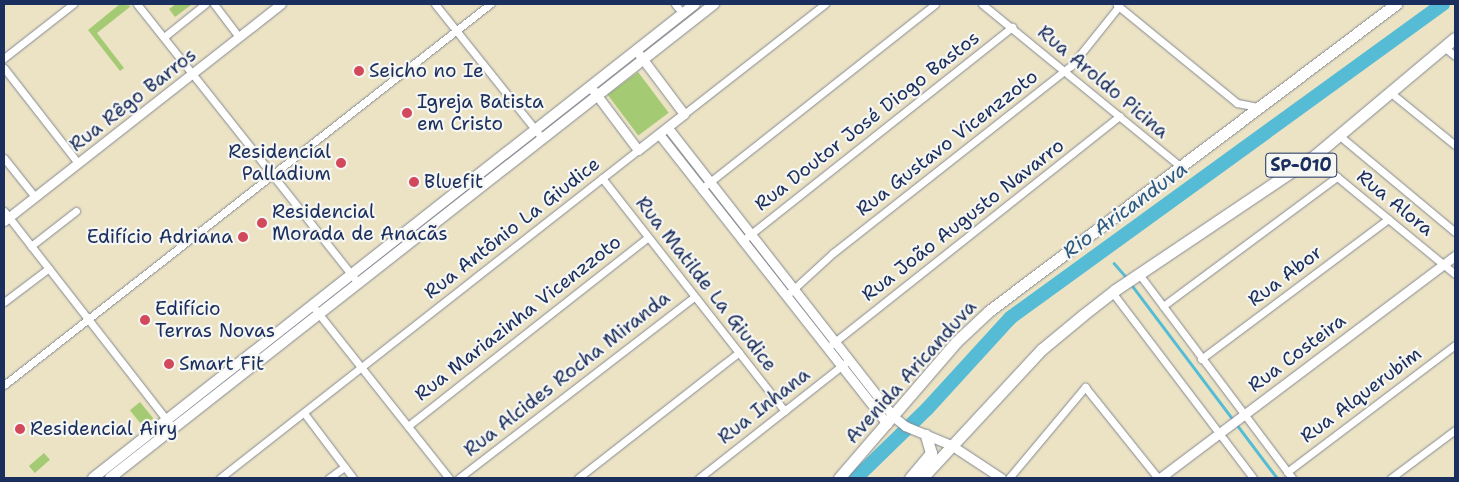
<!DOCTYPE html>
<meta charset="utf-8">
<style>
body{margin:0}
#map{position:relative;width:1459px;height:482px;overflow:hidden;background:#ece3c5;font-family:"Shantell Sans",sans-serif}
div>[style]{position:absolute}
.green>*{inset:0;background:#a5ca74;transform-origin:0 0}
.stream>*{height:2.5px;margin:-1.25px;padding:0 1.25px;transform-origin:1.25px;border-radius:1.25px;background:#56bbd4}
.river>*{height:14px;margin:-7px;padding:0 7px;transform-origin:7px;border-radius:7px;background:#56bbd4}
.roads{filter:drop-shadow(0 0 1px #848992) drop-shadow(0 0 1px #848992)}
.minor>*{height:7px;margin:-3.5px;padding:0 3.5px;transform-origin:3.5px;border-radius:3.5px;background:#fff}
.tertiary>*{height:9px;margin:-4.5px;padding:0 4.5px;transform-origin:4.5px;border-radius:4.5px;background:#fff}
.secondary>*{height:10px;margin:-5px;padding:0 5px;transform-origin:5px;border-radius:5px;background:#fff}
.trunk>*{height:11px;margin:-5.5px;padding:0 5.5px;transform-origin:5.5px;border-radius:5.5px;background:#fff}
.dots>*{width:14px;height:14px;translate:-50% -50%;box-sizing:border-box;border:2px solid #f6f6f2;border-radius:50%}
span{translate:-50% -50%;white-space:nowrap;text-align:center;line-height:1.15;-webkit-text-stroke:4.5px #f6f6f2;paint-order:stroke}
.shield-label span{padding:1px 4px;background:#f6f6f2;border:1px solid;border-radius:4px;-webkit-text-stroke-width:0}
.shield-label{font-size:18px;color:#1b2f5e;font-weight:700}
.poi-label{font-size:19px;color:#1b2f5e}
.left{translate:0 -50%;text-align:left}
.right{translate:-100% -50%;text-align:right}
.street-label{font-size:19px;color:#1b2f5e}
.water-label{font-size:20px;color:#2d5981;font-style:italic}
.frame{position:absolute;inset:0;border:5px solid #1b2f5e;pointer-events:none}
</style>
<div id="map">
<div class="green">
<div style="clip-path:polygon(120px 4px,131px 6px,97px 33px,124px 68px,120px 71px,88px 30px)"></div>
<div style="clip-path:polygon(176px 4px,189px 4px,191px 5px,175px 17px,169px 9px)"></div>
<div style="left:638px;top:72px;width:51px;height:38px;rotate:53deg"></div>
<div style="left:140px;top:402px;width:21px;height:13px;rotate:51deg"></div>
<div style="left:44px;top:453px;width:9px;height:20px;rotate:49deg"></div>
</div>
<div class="stream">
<div style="left:1114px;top:263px;width:18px;rotate:49deg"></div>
<div style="left:1131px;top:284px;width:243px;rotate:53deg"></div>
</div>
<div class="river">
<div style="left:856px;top:478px;width:99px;rotate:-44.2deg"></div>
<div style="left:927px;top:409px;width:123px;rotate:-47.6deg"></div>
<div style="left:1010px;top:318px;width:535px;rotate:-35.95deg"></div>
</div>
<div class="roads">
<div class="minor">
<div style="left:137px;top:4px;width:350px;rotate:51.6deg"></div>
<div style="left:214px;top:4px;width:41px;rotate:52.9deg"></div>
<div style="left:435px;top:4px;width:171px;rotate:51.4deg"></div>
<div style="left:675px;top:4px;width:13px;rotate:51deg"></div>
<div style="left:982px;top:4px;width:256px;rotate:39.3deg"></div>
<div style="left:1117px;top:5px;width:155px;rotate:39.2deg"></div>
<div style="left:1237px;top:103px;width:21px;rotate:11deg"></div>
<div style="left:164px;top:37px;width:53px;rotate:-38.8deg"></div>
<div style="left:1444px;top:47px;width:14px;rotate:39deg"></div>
<div style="left:4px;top:58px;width:88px;rotate:-38deg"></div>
<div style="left:4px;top:68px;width:120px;rotate:52.1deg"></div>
<div style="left:1391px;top:93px;width:82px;rotate:39.1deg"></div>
<div style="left:684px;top:114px;width:179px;rotate:-38deg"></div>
<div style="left:1341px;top:137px;width:148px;rotate:39.8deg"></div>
<div style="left:1313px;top:157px;width:184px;rotate:39.5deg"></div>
<div style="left:4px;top:158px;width:50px;rotate:51.5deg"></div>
<div style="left:602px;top:178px;width:296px;rotate:51.9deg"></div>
<div style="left:701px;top:189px;width:298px;rotate:-38.3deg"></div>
<div style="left:4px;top:211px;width:275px;rotate:52.1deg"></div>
<div style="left:742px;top:241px;width:345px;rotate:-38.4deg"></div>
<div style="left:31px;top:246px;width:57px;rotate:-37.9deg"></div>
<div style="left:1139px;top:274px;width:255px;rotate:53.1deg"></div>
<div style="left:1112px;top:292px;width:233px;rotate:52.8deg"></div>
<div style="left:786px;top:296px;width:64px;rotate:-42.5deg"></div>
<div style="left:833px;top:253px;width:303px;rotate:-38.2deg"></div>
<div style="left:1071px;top:66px;width:77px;rotate:-51.3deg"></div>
<div style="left:4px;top:302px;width:56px;rotate:-37.1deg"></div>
<div style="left:311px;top:304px;width:222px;rotate:51.6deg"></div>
<div style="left:1163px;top:306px;width:217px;rotate:-36.6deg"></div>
<div style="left:832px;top:344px;width:367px;rotate:-38.4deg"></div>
<div style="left:1201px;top:359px;width:234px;rotate:-36.8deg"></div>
<div style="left:4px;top:385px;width:618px;rotate:-38.09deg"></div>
<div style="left:304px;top:413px;width:81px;rotate:53deg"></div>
<div style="left:408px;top:426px;width:305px;rotate:-38.2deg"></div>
<div style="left:1287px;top:472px;width:211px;rotate:-37.1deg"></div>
<div style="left:220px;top:478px;width:531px;rotate:-38.12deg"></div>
<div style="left:329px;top:478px;width:19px;rotate:-36deg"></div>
<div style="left:459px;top:478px;width:297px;rotate:-37.6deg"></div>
<div style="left:578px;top:478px;width:204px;rotate:-38deg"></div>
<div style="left:699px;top:478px;width:191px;rotate:-38.2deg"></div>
<div style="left:1009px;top:478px;width:119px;rotate:-50.1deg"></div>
<div style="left:1085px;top:387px;width:117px;rotate:51.3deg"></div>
<div style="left:1391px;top:478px;width:80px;rotate:-36.9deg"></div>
</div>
<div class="tertiary">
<div style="left:590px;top:86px;width:80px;rotate:53.1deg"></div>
<div style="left:638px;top:150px;width:58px;rotate:-38deg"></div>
<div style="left:684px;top:114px;width:75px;rotate:-126.9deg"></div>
<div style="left:668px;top:128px;width:367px;rotate:52deg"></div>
<div style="left:894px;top:417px;width:14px;rotate:39deg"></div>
<div style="left:905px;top:426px;width:50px;rotate:22.4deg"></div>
<div style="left:951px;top:445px;width:60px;rotate:33.4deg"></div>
<div style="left:659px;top:134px;width:369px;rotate:51.8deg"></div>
<div style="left:4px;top:221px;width:352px;rotate:-38.1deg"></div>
<div style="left:1160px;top:478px;width:369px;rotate:-37deg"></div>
</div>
<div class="secondary">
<div style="left:93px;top:478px;width:766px;rotate:-38.22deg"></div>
<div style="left:110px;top:478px;width:768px;rotate:-38.12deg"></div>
</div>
<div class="trunk">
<div style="left:839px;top:478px;width:179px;rotate:-49.3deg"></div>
<div style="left:956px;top:342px;width:45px;rotate:-43.2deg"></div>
<div style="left:989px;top:311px;width:510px;rotate:-37.03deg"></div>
<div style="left:910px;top:478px;width:33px;rotate:-50deg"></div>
<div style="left:931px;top:453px;width:19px;rotate:-106deg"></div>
<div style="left:922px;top:478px;width:176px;rotate:-47.1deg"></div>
<div style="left:1042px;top:349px;width:53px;rotate:-39.7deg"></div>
<div style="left:1083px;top:315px;width:41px;rotate:-38deg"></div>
<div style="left:1115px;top:290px;width:239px;rotate:-33.9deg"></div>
<div style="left:1313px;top:157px;width:185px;rotate:-40deg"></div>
</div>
</div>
<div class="dots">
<div style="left:359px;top:71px;background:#d1495b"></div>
<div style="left:407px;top:113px;background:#d1495b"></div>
<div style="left:341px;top:163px;background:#d1495b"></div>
<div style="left:414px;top:182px;background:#d1495b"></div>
<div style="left:262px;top:223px;background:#d1495b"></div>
<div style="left:243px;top:237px;background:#d1495b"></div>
<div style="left:145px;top:320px;background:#d1495b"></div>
<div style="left:169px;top:364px;background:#d1495b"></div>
<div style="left:20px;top:429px;background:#d1495b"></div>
</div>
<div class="shield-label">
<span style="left:1301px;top:165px">SP-010</span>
</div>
<div class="poi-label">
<span class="left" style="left:369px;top:71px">Seicho no Ie</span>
<span class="left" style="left:417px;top:113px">Igreja Batista<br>em Cristo</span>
<span class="right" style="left:331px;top:163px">Residencial<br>Palladium</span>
<span class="left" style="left:424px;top:182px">Bluefit</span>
<span class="left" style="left:272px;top:223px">Residencial<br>Morada de Anacãs</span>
<span class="right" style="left:233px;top:237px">Edifício Adriana</span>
<span class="left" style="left:155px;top:320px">Edifício<br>Terras Novas</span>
<span class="left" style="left:179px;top:364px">Smart Fit</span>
<span class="left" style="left:30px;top:429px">Residencial Airy</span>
</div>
<div class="street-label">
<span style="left:1103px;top:82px;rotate:40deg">Rua Aroldo Picina</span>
<span style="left:133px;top:100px;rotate:-38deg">Rua Rêgo Barros</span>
<span style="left:867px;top:121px;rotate:-38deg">Rua Doutor José Diogo Bastos</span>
<span style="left:947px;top:143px;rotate:-38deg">Rua Gustavo Vicenzzoto</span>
<span style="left:1395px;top:203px;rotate:39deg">Rua Alora</span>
<span style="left:963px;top:220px;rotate:-38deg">Rua João Augusto Navarro</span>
<span style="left:512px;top:228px;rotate:-38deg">Rua Antônio La Giudice</span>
<span style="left:1285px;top:276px;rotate:-37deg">Rua Abor</span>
<span style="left:706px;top:284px;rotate:52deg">Rua Matilde La Giudice</span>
<span style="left:518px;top:318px;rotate:-38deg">Rua Mariazinha Vicenzzoto</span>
<span style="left:1297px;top:353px;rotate:-37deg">Rua Costeira</span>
<span style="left:911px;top:372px;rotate:-48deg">Avenida Aricanduva</span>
<span style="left:567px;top:374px;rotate:-38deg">Rua Alcides Rocha Miranda</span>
<span style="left:1361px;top:395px;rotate:-37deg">Rua Alquerubim</span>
<span style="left:764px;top:406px;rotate:-38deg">Rua Inhana</span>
</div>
<div class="water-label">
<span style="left:1125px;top:210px;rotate:-36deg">Rio Aricanduva</span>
</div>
<div class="frame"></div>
</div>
